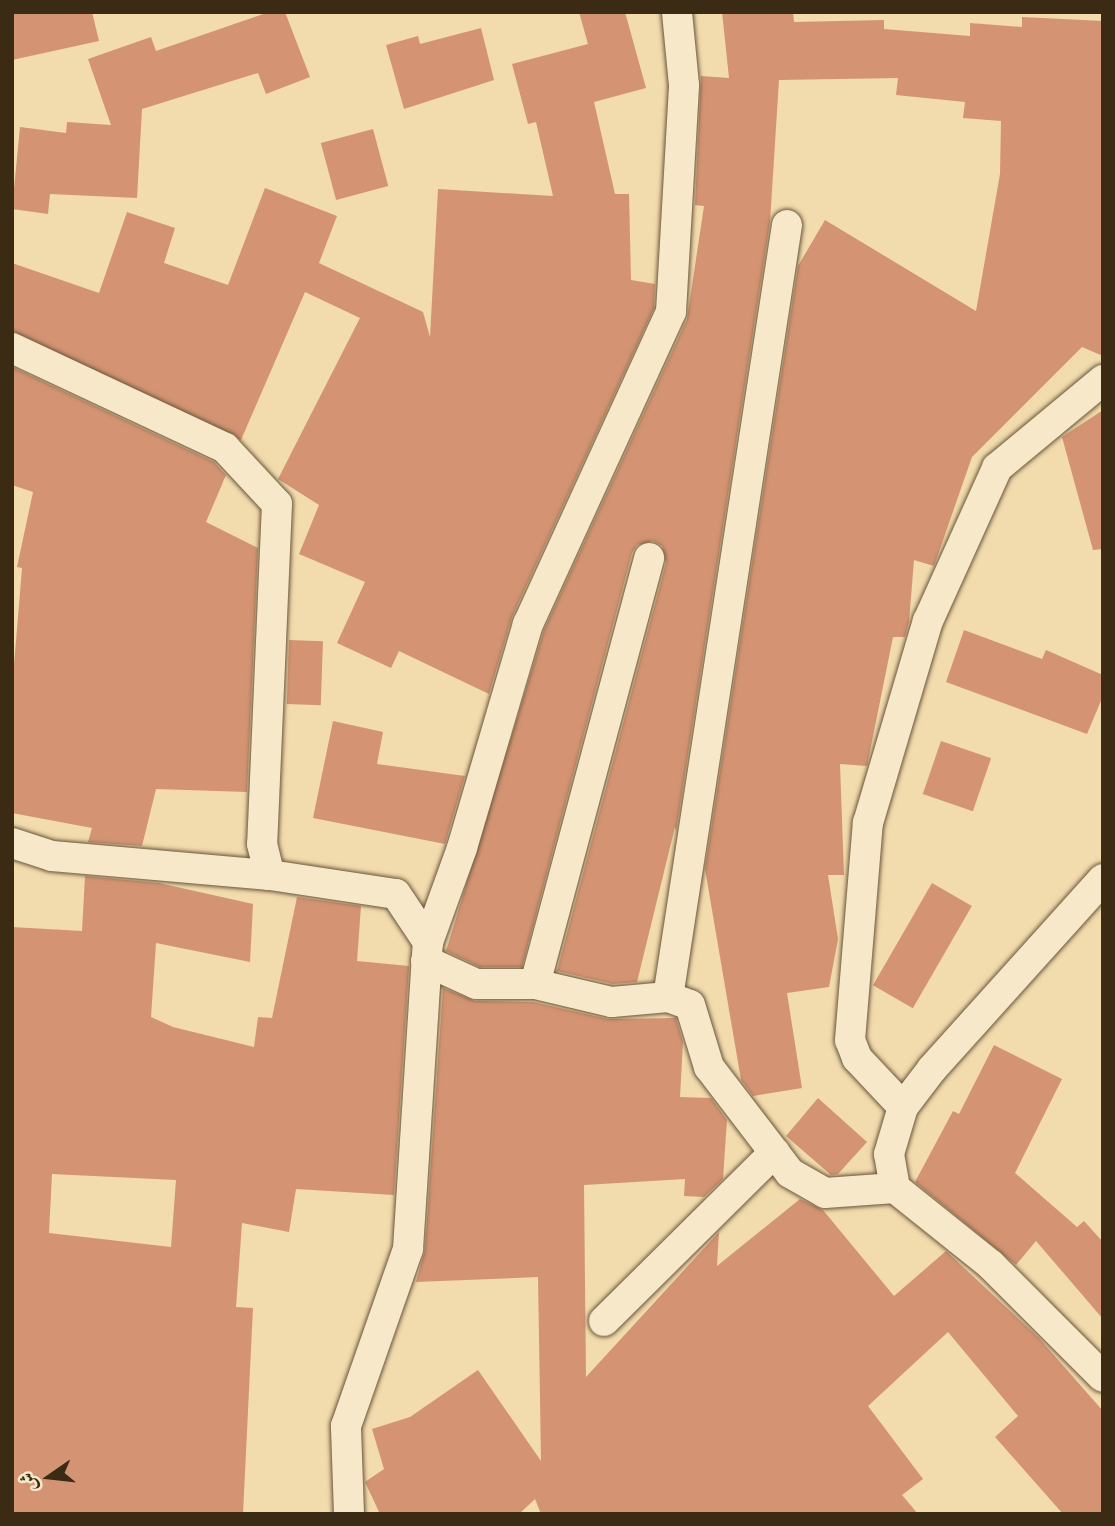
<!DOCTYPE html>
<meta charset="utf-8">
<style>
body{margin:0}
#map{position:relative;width:1115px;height:1526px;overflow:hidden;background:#f2dbad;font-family:"Libre Bodoni",Amiri,serif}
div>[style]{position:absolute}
.building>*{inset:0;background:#d49473;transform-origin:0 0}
.roads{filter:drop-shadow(0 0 2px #69563a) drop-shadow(0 0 2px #69563a)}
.minor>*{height:30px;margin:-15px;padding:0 15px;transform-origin:15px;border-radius:15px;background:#f7e8ca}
span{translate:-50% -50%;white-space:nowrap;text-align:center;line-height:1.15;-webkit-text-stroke:7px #f7e8ca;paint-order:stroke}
.frame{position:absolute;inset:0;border:14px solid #3b2a14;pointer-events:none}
.north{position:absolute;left:14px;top:1442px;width:70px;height:70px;-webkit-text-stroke:5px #f7e8ca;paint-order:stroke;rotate:256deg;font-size:19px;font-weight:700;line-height:28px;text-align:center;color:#3b2a14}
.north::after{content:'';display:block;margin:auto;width:24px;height:32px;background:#3b2a14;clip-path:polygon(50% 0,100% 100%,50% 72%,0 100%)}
</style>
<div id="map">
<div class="building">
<div style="clip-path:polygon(12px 12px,92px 12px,99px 41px,12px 60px)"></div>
<div style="clip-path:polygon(269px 12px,285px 12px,310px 77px,266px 94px,258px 73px,142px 109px,137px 198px,50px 194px,48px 214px,12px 209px,20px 127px,66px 133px,67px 122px,111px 125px,88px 59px,151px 37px,156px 51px)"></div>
<div style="clip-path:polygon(579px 12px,625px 12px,646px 88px,594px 102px,615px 194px,629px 194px,631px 280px,655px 284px,654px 308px,512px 617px,489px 694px,399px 651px,391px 668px,337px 643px,365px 582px,299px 554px,319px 505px,278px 479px,360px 318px,305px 292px,241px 440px,12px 331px,12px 263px,99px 293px,127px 212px,175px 228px,164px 263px,228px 285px,265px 188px,337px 216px,319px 263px,423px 312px,430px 337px,438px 189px,553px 196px,536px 122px,528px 124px,512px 64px,588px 44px)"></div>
<div style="clip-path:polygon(722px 12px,793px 12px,794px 22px,884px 20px,884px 29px,970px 36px,970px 23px,1022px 27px,1022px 17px,1103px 21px,1103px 356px,1082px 347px,972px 457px,934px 566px,914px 560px,909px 622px,905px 637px,893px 637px,867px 766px,840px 764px,844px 875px,828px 875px,838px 939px,829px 987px,787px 993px,802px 1088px,753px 1096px,741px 1080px,705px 869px,798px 266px,825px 220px,976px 311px,1000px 174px,1001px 121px,963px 118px,965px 102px,896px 95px,898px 78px,779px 80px,770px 222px,676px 832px,675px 827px,637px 982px,613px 984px,557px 971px,666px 563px,662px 546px,653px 541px,637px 545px,632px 553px,522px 967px,480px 967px,446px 951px,544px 630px,687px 319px,704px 206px,695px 205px,701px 76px,729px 78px)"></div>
<div style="clip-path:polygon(481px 28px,494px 80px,404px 109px,386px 45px,418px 36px,420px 44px)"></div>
<div style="left:373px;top:129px;width:59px;height:54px;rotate:75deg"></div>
<div style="clip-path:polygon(12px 367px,214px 462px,226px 475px,206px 522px,258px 548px,247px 792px,156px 789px,142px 846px,88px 842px,92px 828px,12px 813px,12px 689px,22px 568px,17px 567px,33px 492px,12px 485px)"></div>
<div style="clip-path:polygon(1103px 410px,1103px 549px,1093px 550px,1062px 437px)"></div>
<div style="clip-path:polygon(964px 630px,1042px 659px,1046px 650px,1103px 675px,1103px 696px,1087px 734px,946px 682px)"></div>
<div style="left:289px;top:640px;width:34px;height:64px;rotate:2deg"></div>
<div style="clip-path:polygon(333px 721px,383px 732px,377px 764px,465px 776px,445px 844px,313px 818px)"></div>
<div style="left:941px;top:741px;width:53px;height:56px;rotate:19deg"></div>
<div style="clip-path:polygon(evenodd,85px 876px,159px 883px,253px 904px,250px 962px,156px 943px,151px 1017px,173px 1027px,254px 1047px,258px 1017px,272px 1018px,297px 897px,361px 906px,357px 961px,409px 966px,394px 1195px,296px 1189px,289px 1232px,242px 1223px,236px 1307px,253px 1308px,243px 1514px,12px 1514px,12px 927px,82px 931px,85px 876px,52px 1174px,176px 1180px,171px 1247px,49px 1233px,52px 1174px)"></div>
<div style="left:932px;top:883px;width:46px;height:118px;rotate:30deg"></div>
<div style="clip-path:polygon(443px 988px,475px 1001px,533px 1002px,608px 1019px,676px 1018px,683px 1042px,680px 1097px,711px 1098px,727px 1120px,723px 1179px,704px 1197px,684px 1196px,685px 1179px,584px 1185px,586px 1377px,719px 1232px,717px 1266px,800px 1199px,823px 1210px,894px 1296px,946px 1251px,1038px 1337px,1103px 1411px,1103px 1514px,1063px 1514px,995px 1437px,1018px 1416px,948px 1332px,868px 1406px,923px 1479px,902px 1495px,918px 1514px,541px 1514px,535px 1499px,519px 1514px,380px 1514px,365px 1482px,384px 1469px,372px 1429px,410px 1417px,478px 1370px,541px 1461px,538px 1277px,416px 1282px,425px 1250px)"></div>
<div style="clip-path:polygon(994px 1045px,1062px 1079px,1015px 1173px,1077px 1227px,1084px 1221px,1103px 1242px,1103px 1319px,1036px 1241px,1016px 1265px,915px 1182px,953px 1111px,959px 1114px)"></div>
<div style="clip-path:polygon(818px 1098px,867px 1142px,838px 1174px,831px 1175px,786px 1136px)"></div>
</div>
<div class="roads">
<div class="minor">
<div style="left:787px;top:225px;width:781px;rotate:98.76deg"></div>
<div style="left:668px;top:997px;width:23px;rotate:20deg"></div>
<div style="left:690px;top:1005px;width:65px;rotate:73deg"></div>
<div style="left:709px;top:1067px;width:133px;rotate:52.6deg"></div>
<div style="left:790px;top:1173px;width:40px;rotate:29.7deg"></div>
<div style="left:825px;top:1193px;width:70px;rotate:-4.1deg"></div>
<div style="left:12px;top:348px;width:235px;rotate:25.1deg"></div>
<div style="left:225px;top:448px;width:76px;rotate:47.1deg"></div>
<div style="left:277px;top:504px;width:340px;rotate:92.5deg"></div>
<div style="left:262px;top:844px;width:32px;rotate:76deg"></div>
<div style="left:270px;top:875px;width:127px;rotate:8.6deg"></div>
<div style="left:396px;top:894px;width:58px;rotate:56.3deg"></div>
<div style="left:12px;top:843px;width:42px;rotate:18deg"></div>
<div style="left:52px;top:856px;width:219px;rotate:5deg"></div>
<div style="left:1103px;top:879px;width:256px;rotate:132deg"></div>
<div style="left:932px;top:1069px;width:48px;rotate:127.3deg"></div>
<div style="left:903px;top:1107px;width:49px;rotate:106.6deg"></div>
<div style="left:889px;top:1154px;width:35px;rotate:80deg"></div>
<div style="left:895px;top:1188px;width:123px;rotate:38.7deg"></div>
<div style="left:991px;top:1265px;width:158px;rotate:45deg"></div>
<div style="left:426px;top:961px;width:55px;rotate:24.7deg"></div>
<div style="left:476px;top:984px;width:59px"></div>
<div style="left:535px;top:984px;width:79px;rotate:13.2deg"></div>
<div style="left:612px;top:1002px;width:56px;rotate:-5.1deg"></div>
<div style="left:535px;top:984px;width:441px;rotate:-75deg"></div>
<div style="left:903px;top:1107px;width:67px;rotate:-133.2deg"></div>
<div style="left:857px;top:1058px;width:19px;rotate:-111deg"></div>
<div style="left:850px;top:1040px;width:218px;rotate:-85.3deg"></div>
<div style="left:868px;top:823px;width:211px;rotate:-73.5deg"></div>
<div style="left:928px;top:621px;width:168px;rotate:-65.7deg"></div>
<div style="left:997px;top:468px;width:138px;rotate:-39.7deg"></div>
<div style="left:604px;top:1321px;width:240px;rotate:-44.7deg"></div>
<div style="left:349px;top:1514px;width:88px;rotate:-92deg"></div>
<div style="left:346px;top:1426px;width:188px;rotate:-70.7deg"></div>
<div style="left:408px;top:1249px;width:308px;rotate:-86.3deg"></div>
<div style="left:428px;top:942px;width:100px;rotate:-70.1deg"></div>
<div style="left:462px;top:848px;width:234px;rotate:-73.6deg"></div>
<div style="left:528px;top:624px;width:343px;rotate:-65.4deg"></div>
<div style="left:671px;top:312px;width:227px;rotate:-86.7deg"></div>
<div style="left:684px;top:85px;width:73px;rotate:-95.5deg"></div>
</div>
</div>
<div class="frame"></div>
<div class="north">ش</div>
</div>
